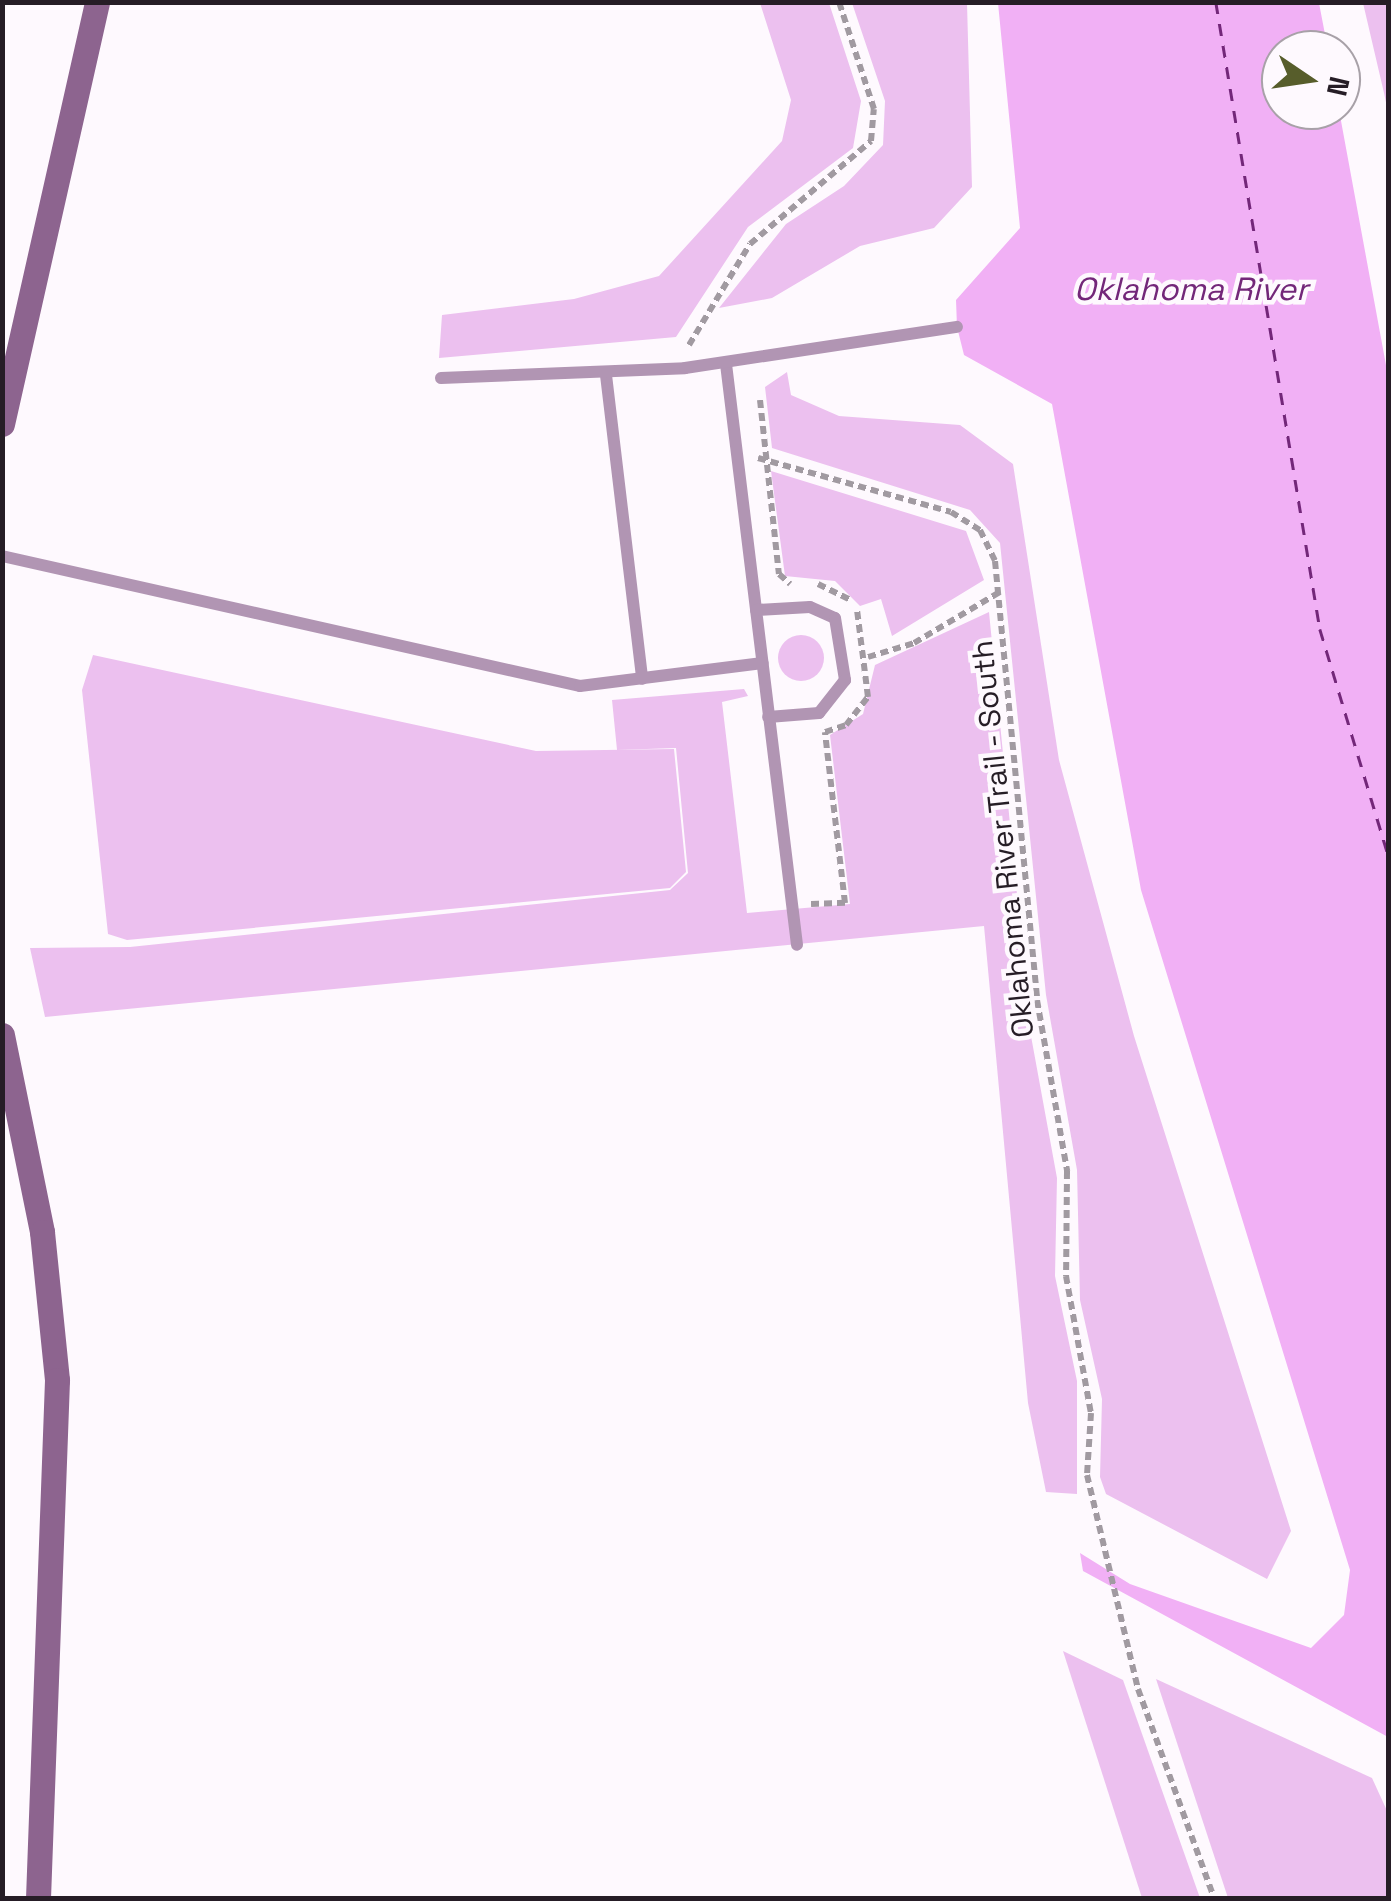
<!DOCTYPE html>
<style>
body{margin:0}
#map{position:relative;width:1391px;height:1901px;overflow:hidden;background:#fef9fe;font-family:"Space Grotesk",sans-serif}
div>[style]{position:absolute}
.green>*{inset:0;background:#ecc0ef}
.round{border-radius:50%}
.water>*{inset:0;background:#f1b0f5}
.ferry>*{height:2.5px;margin-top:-1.25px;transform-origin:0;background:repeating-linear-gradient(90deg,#732779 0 12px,transparent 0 22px)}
.path>*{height:6px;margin-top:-3px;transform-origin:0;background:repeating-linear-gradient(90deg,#a19aa1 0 8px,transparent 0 13px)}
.service>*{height:12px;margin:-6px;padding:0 6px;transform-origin:6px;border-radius:6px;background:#b195b3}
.secondary>*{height:25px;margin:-12.5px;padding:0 12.5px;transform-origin:12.5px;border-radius:12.5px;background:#8d648f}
span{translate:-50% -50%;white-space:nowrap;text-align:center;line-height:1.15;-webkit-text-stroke:9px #fef9fe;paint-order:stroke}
.street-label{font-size:30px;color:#261d26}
.water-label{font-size:32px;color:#732779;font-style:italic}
.frame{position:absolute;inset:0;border:5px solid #261d26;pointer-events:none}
.north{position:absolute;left:1261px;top:30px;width:100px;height:100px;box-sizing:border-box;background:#fef9fe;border:2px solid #a8a1a8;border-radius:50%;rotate:103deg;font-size:28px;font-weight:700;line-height:40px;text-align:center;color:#261d26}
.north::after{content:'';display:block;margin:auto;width:35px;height:45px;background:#575d2b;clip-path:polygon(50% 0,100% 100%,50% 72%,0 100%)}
</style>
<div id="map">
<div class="green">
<div style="clip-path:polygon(760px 3px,829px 3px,861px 101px,853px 148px,748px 227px,676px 337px,439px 358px,442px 315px,574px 299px,659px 276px,782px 141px,791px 100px)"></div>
<div style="clip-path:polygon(852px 3px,967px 3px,972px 187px,934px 228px,860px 246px,772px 298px,719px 308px,786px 224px,844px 186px,883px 145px,885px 101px)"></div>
<div style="clip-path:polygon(1363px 3px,1388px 3px,1388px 112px,1384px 93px)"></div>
<div style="clip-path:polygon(787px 372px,791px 395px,839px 416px,960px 425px,1013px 464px,1059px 760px,1134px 1036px,1291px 1531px,1267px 1579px,1106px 1494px,1100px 1477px,1102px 1399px,1080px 1300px,1077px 1170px,1046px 995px,1000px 543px,970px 510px,772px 448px,765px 387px)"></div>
<div style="clip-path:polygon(771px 471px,966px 531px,984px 580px,892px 636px,881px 599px,860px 606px,835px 581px,785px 576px)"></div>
<div style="clip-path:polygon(989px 612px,1031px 1036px,1057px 1178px,1055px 1276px,1077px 1381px,1077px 1494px,1046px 1492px,1028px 1403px,984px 926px,45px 1017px,30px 948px,130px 947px,670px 890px,688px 873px,676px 748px,617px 750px,612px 700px,744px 689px,748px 696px,722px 702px,747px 913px,850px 904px,830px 735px,863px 714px,875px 665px)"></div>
<div class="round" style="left:778px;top:635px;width:46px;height:46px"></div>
<div style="clip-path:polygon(93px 655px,536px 751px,674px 749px,686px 872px,670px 888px,127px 940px,108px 934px,82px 690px)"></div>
<div style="clip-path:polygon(1063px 1651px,1123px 1680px,1200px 1898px,1142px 1898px)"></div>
<div style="clip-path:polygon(1156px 1679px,1372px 1778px,1388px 1813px,1388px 1898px,1228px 1898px)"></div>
</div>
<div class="water">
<div style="clip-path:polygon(998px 3px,1319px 3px,1328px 50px,1281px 50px,1281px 110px,1339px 110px,1388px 376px,1388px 1737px,1083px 1571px,1080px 1553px,1130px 1584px,1311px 1648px,1344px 1615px,1350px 1570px,1141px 890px,1052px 404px,964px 355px,957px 327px,956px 300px,1020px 228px)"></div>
</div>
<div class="ferry">
<div style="left:1216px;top:2px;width:636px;rotate:80.58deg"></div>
<div style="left:1320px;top:629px;width:235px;rotate:73.2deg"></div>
</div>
<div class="path">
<div style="left:689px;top:345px;width:118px;rotate:-58.9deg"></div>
<div style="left:750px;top:244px;width:159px;rotate:-40.4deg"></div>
<div style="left:871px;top:141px;width:32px;rotate:-85deg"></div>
<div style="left:874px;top:109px;width:113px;rotate:-108.1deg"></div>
<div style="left:760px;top:400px;width:175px;rotate:83.8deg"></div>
<div style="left:779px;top:574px;width:15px;rotate:42deg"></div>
<div style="left:758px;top:458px;width:200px;rotate:15.6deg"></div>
<div style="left:951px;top:512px;width:34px;rotate:32deg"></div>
<div style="left:980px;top:530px;width:34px;rotate:64deg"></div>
<div style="left:995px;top:561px;width:441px;rotate:84.5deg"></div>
<div style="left:1037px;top:1000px;width:174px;rotate:80deg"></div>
<div style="left:1067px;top:1171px;width:105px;rotate:90.5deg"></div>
<div style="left:1066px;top:1276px;width:139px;rotate:79.7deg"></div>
<div style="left:1091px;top:1413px;width:62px;rotate:93.7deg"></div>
<div style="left:1087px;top:1475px;width:220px;rotate:76.6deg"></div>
<div style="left:1138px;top:1689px;width:222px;rotate:70deg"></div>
<div style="left:818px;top:584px;width:37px;rotate:26deg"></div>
<div style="left:868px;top:657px;width:48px;rotate:-16.9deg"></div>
<div style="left:914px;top:643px;width:100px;rotate:-30.7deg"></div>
<div style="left:811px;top:904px;width:34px;rotate:-2deg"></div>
<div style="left:845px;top:903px;width:172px;rotate:-96.7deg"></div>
<div style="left:825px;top:732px;width:22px;rotate:-18deg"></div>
<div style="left:846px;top:725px;width:36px;rotate:-52deg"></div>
<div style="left:868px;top:697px;width:88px;rotate:-97.2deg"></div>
</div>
<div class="service">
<div style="left:726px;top:364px;width:585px;rotate:83.03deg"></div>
<div style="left:606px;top:375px;width:306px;rotate:83.2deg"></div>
<div style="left:441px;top:378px;width:244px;rotate:-2.3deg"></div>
<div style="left:685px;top:368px;width:275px;rotate:-8.6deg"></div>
<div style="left:2px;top:556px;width:592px;rotate:12.68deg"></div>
<div style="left:580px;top:686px;width:184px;rotate:-7.2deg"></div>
<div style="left:756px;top:610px;width:54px;rotate:-3.2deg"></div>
<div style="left:810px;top:607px;width:27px;rotate:24deg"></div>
<div style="left:835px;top:618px;width:63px;rotate:80.8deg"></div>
<div style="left:845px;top:680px;width:42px;rotate:128.2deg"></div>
<div style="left:819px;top:713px;width:51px;rotate:175.5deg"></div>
</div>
<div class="secondary">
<div style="left:2px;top:424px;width:433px;rotate:-77.3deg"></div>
<div style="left:2px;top:1035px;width:201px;rotate:78.5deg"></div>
<div style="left:42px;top:1232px;width:149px;rotate:84.2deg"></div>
<div style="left:57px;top:1380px;width:518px;rotate:92.1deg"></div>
</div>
<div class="street-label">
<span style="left:1003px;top:839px;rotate:-96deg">Oklahoma River Trail - South</span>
</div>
<div class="water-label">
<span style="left:1191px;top:289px">Oklahoma River</span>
</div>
<div class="frame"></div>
<div class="north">N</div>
</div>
